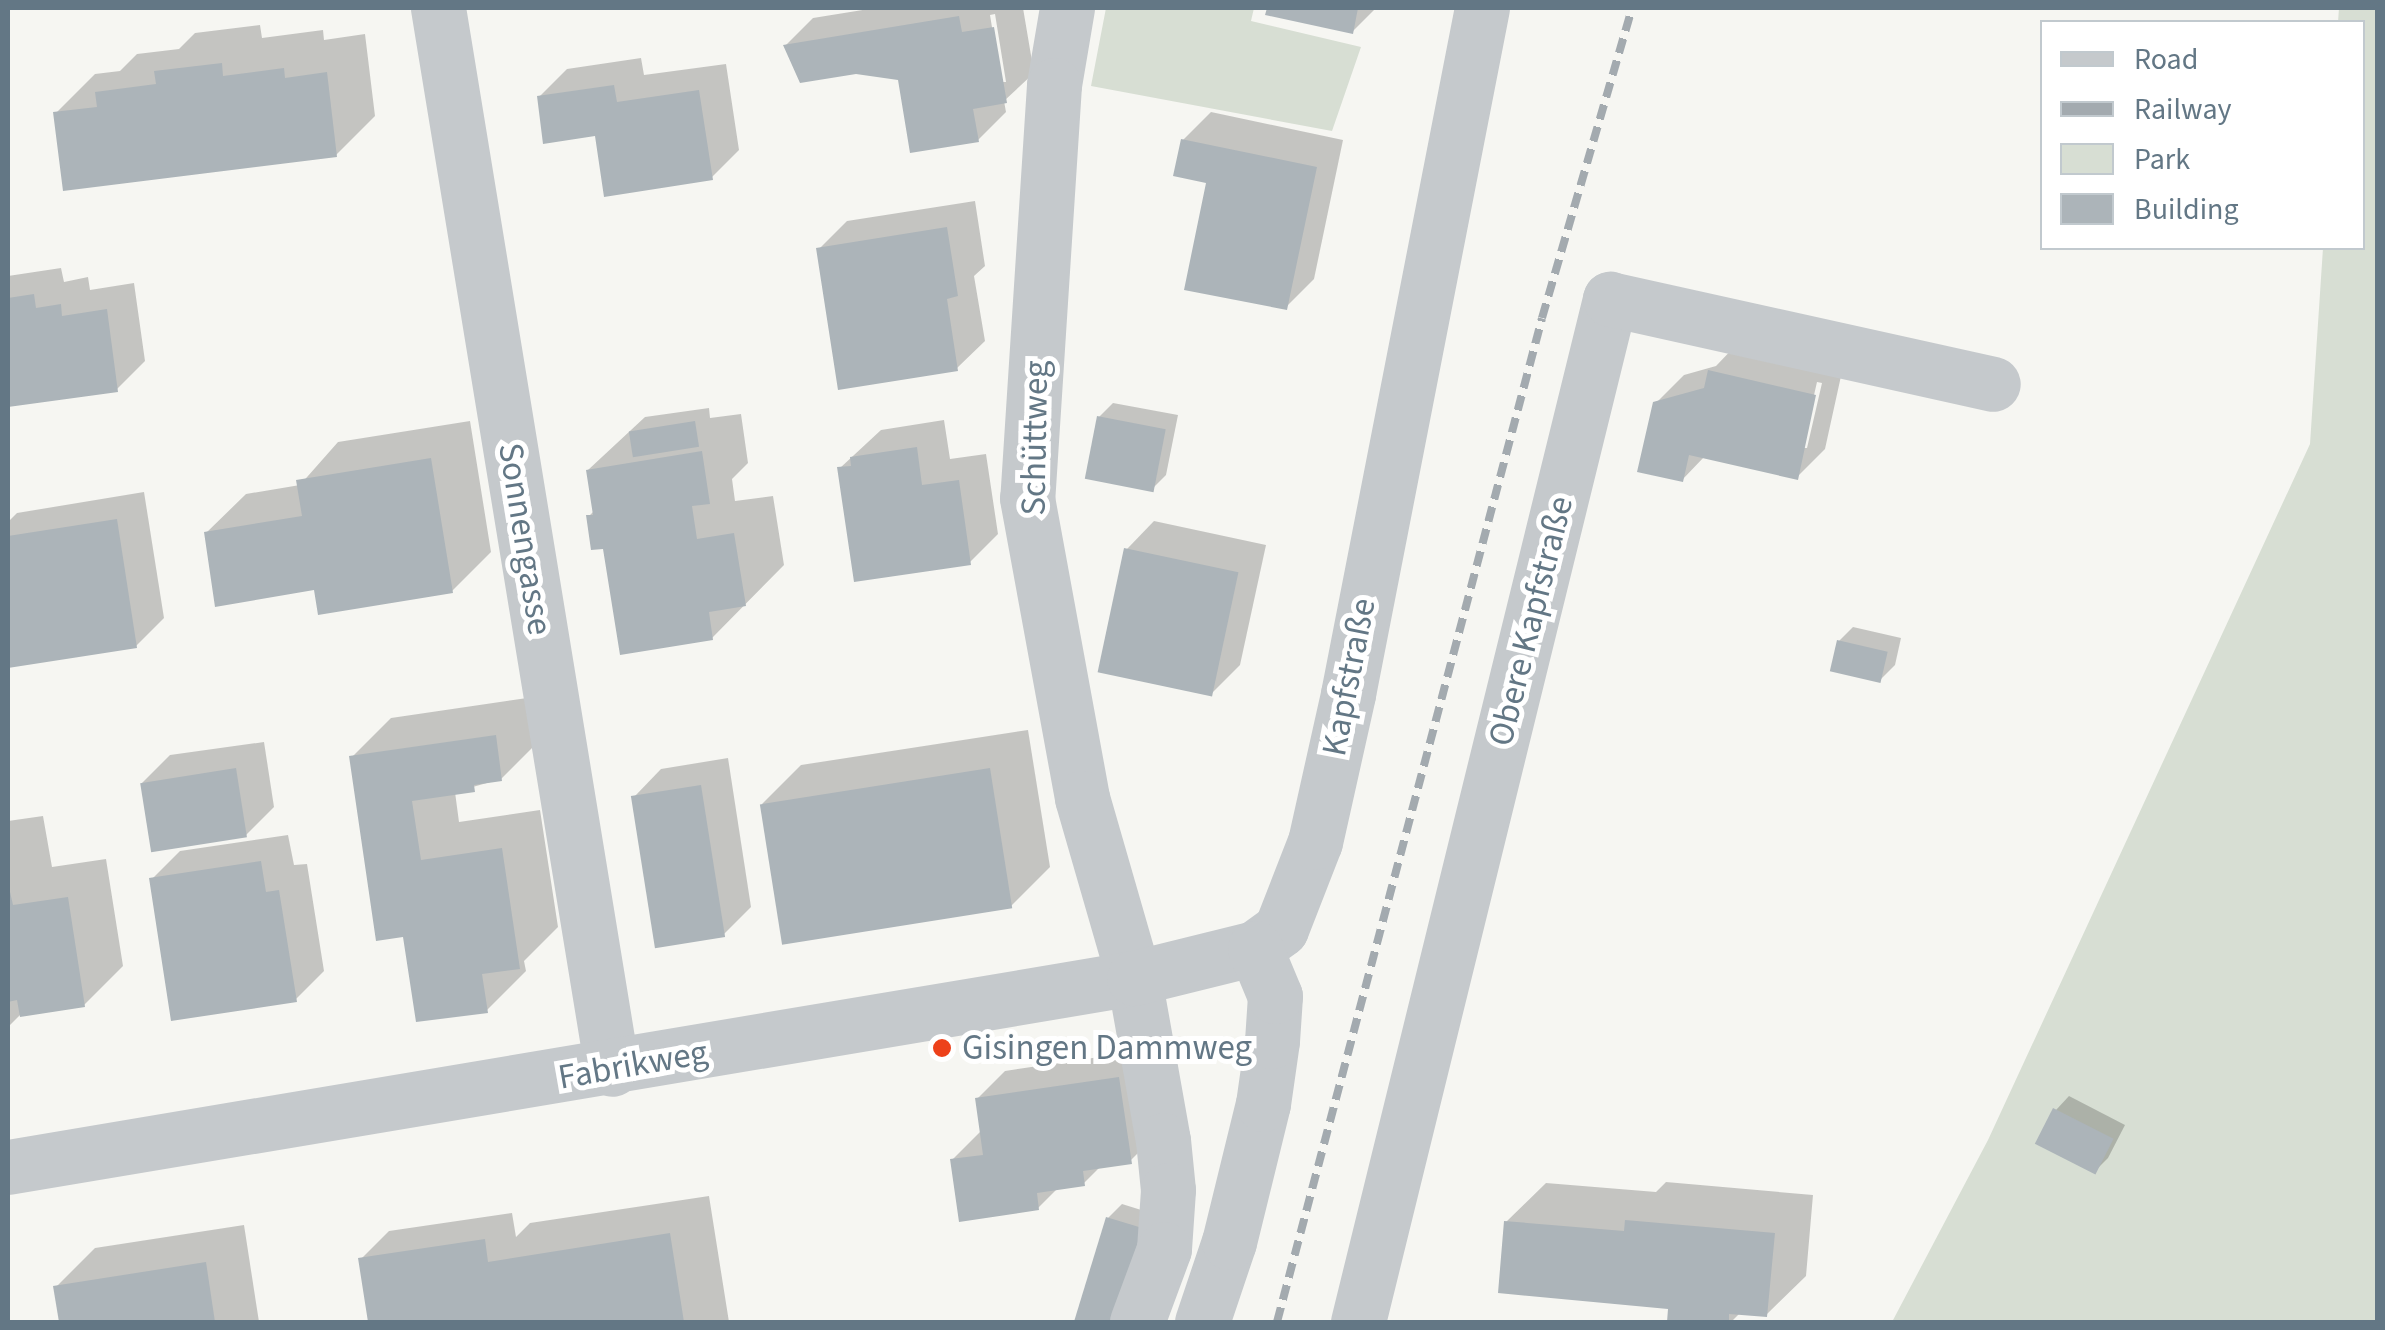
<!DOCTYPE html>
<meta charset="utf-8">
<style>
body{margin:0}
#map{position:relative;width:2385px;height:1330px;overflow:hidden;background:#f6f6f2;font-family:"Source Sans 3",sans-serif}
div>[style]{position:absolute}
.green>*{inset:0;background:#d7ded3}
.shadow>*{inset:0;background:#0003}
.building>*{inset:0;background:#acb4b9;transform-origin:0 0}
.minor>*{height:55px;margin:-27.5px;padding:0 27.5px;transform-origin:27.5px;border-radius:27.5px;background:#c5c9cc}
.rail>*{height:8px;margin-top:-4px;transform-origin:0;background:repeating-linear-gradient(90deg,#a3aaaf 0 15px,transparent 0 23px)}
.dots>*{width:28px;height:28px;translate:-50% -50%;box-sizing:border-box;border:5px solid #fff;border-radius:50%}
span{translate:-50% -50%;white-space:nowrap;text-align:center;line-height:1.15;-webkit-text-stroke:10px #fff;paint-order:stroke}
.street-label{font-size:35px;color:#637785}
.poi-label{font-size:35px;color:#637785}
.left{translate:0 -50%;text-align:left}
.frame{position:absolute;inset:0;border:10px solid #637785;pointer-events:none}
.legend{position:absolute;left:2040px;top:20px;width:325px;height:230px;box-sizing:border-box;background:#fff;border:2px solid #c1c9ce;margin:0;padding:12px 18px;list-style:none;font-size:30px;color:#637785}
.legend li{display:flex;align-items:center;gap:20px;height:50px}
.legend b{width:50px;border:2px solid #c1c9ce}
</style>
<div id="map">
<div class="green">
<div style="clip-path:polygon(1106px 8px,1254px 8px,1251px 21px,1361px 47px,1332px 131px,1091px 86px)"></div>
<div style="clip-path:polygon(2339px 8px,2377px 8px,2377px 1322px,1892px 1322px,1988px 1140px,2310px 444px,2323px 248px,2362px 248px,2362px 22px,2338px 22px)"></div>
</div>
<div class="shadow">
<div style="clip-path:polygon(evenodd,875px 8px,1023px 8px,1034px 73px,1004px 101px,1006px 112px,978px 140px,900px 77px,856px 72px,786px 45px,813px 18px,875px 8px,995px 14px,1006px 82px,1001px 82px,990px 15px,995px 14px)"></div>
<div style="clip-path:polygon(1270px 8px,1376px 8px,1352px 32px,1268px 13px)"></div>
<div style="clip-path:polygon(260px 25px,262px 38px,323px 30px,324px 40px,365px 34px,375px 116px,336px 155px,56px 113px,95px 74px,120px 71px,137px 54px,179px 49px,195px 33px)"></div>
<div style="clip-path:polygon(641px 58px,644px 75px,726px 64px,739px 150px,711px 178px,597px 134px,539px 97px,567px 69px)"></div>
<div style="clip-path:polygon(1211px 112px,1343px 140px,1314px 279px,1286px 307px,1183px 140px)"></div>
<div style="clip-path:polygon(975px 201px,985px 266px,974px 276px,985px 341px,957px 368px,819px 249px,847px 221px)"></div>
<div style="clip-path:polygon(61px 268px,64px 282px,88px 277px,90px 290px,134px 283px,145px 361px,117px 389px,8px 405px,8px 276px)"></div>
<div style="clip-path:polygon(evenodd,1738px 343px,1843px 367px,1825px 449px,1797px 477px,1705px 456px,1682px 480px,1656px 403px,1684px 375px,1716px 366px,1738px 343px,1817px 382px,1822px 383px,1807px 448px,1802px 448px,1817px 382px)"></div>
<div style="clip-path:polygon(1113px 403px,1178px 415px,1166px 475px,1152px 489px,1099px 417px)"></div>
<div style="clip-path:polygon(709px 408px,710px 418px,741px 414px,748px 463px,732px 479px,735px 501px,773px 496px,784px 565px,712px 638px,605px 546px,589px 516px,595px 510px,588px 470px,645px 417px)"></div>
<div style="clip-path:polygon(944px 420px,950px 459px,986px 454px,998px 534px,970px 562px,840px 468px,881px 430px)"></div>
<div style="clip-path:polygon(470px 421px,491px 552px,452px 591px,206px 533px,246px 494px,300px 485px,338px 442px)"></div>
<div style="clip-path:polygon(144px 492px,164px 618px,136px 646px,8px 665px,8px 522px,17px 513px)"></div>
<div style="clip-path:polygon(1154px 521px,1266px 545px,1240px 665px,1212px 693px,1127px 549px)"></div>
<div style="clip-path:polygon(1853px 627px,1901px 638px,1895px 665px,1881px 679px,1839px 641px)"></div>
<div style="clip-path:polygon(534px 697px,540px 740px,501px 779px,455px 792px,459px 822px,540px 810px,558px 927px,524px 961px,526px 971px,487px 1010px,405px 934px,352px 757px,391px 718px)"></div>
<div style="clip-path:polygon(1028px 730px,1050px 867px,1011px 906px,762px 804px,801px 765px)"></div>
<div style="clip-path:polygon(264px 742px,274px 807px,246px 835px,142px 783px,170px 755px)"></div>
<div style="clip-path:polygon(728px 758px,751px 907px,723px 935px,634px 797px,661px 769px)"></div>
<div style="clip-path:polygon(43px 816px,52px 867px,106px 859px,123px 966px,84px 1005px,20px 1015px,8px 1027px,8px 821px)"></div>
<div style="clip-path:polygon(288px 835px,294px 865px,307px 864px,324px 971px,296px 999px,152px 879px,180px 851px)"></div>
<div style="clip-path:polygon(1147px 1050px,1158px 1133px,1130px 1161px,1101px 1166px,1084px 1183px,1059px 1187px,1038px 1208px,953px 1159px,982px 1130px,977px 1099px,1005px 1071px)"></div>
<div style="clip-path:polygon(2069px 1096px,2125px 1125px,2108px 1158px,2094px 1172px,2056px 1110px)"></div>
<div style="clip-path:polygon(1666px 1182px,1813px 1195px,1806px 1276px,1766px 1315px,1740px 1313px,1731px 1322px,1669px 1321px,1671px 1307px,1506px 1222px,1546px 1183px,1656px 1192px)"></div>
<div style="clip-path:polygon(709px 1196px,729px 1322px,371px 1322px,361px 1259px,389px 1231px,512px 1213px,516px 1237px,530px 1223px)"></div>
<div style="clip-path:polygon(1122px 1204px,1154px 1214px,1122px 1322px,1078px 1322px,1108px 1218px)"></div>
<div style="clip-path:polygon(244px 1225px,259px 1322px,62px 1322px,56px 1287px,95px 1248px)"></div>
</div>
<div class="building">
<div style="clip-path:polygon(1267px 8px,1358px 8px,1353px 34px,1265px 15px)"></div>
<div style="clip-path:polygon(959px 16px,962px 32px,994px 27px,1007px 103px,973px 109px,979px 142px,910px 153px,898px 80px,856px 74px,800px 83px,783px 45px)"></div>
<div style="clip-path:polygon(222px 63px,223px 76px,284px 68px,285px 78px,327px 72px,337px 157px,63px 191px,53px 112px,97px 107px,95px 92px,156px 84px,154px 71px)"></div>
<div style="clip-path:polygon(614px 85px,617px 102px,699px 90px,713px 180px,604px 197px,595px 136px,543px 144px,537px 96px)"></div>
<div style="clip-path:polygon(1181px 139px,1317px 167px,1287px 310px,1184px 290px,1206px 183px,1173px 176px)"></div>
<div style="clip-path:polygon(947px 227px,958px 296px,947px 299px,958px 371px,838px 390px,816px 248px)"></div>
<div style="clip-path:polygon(34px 294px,36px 308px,61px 304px,62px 316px,107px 309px,118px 392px,8px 407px,8px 298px)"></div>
<div style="clip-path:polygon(1708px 370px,1816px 395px,1798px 480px,1689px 455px,1683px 482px,1637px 472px,1653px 402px,1704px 388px)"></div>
<div style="left:1097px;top:416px;width:70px;height:64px;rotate:11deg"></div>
<div style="left:695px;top:421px;width:26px;height:67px;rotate:81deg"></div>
<div style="clip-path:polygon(917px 447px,922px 485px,959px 480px,971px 565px,854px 582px,837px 467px,851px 466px,850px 457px)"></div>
<div style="clip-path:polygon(702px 451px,710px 504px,692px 506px,697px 539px,734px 533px,746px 606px,709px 612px,713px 640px,620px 655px,603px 549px,591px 550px,586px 515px,593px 515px,586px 470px)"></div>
<div style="clip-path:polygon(431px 458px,453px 593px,318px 615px,314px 590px,215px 607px,204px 532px,302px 516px,296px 480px)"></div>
<div style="clip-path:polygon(117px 519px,137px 648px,8px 668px,8px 536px)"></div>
<div style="left:1124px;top:548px;width:117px;height:127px;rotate:12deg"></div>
<div style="left:1837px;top:640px;width:52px;height:32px;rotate:13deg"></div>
<div style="clip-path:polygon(496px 735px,502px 781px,474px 785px,475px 792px,412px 801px,421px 860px,502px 848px,520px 969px,482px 974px,488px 1013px,416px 1022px,403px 937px,376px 941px,349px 756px)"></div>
<div style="left:236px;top:768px;width:70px;height:97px;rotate:81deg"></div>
<div style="left:990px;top:768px;width:142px;height:233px;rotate:81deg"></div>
<div style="left:701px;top:785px;width:154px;height:71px;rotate:81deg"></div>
<div style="clip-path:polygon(261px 861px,266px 892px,279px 890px,297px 1002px,171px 1021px,149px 878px)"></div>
<div style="clip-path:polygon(8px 883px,13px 905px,68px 897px,85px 1007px,20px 1017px,17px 1000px,8px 1002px)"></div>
<div style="clip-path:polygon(1119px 1077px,1132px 1164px,1083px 1171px,1085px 1186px,1037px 1193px,1039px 1210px,959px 1222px,950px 1159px,983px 1155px,975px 1098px)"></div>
<div style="left:2053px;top:1108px;width:68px;height:40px;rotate:27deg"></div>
<div style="left:1106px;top:1217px;width:38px;height:109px;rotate:17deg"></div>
<div style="clip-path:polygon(1625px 1220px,1775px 1233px,1767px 1317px,1729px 1314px,1729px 1322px,1667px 1322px,1668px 1309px,1498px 1293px,1504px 1221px,1624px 1231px)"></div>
<div style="clip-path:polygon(670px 1233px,684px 1322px,368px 1322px,358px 1258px,485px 1239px,488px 1262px)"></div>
<div style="clip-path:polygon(206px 1262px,215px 1322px,59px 1322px,53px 1286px)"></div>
</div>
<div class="minor">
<div style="left:438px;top:8px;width:1075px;rotate:80.69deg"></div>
<div style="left:1067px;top:8px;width:78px;rotate:99.6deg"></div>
<div style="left:1054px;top:85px;width:414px;rotate:93.7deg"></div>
<div style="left:1027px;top:498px;width:305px;rotate:79.6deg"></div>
<div style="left:1082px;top:798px;width:187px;rotate:73.9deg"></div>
<div style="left:1134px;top:978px;width:165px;rotate:79.9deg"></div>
<div style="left:1163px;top:1140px;width:50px;rotate:84.3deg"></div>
<div style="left:1168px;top:1190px;width:59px;rotate:93.9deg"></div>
<div style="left:1164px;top:1249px;width:78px;rotate:110.3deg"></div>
<div style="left:8px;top:1167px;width:1142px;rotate:-9.53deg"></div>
<div style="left:1134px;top:978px;width:125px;rotate:-13.9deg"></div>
<div style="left:1255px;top:948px;width:32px;rotate:-36deg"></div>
<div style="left:1281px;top:929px;width:93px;rotate:-68.7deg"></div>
<div style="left:1315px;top:842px;width:152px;rotate:-77.4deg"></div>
<div style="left:1348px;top:694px;width:699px;rotate:-78.95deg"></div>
<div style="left:1202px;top:1322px;width:84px;rotate:-71.4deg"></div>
<div style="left:1229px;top:1242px;width:142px;rotate:-76.2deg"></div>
<div style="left:1263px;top:1104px;width:64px;rotate:-81.9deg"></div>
<div style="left:1272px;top:1041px;width:45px;rotate:-86.2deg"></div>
<div style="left:1275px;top:996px;width:52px;rotate:-112.6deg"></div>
<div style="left:1358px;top:1322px;width:1054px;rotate:-76.16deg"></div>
<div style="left:1610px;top:299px;width:392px;rotate:12.5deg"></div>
</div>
<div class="rail">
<div style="left:1277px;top:1322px;width:1038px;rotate:-75.21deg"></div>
<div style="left:1542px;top:318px;width:323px;rotate:-73.8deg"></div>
</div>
<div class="dots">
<div style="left:942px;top:1048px;background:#ed411a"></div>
</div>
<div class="street-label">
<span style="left:1035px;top:438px;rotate:-89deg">Schüttweg</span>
<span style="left:525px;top:539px;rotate:81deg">Sonnengasse</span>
<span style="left:1531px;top:621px;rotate:-76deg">Obere Kapfstraße</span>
<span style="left:1349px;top:677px;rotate:-79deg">Kapfstraße</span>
<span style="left:633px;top:1065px;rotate:-10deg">Fabrikweg</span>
</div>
<div class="poi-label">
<span class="left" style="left:962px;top:1048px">Gisingen Dammweg</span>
</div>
<div class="frame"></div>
<ul class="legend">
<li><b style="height:12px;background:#c5c9cc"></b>Road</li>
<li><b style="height:12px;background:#a3aaaf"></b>Railway</li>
<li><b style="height:28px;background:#d7ded3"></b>Park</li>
<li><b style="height:28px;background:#acb4b9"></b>Building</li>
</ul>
</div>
